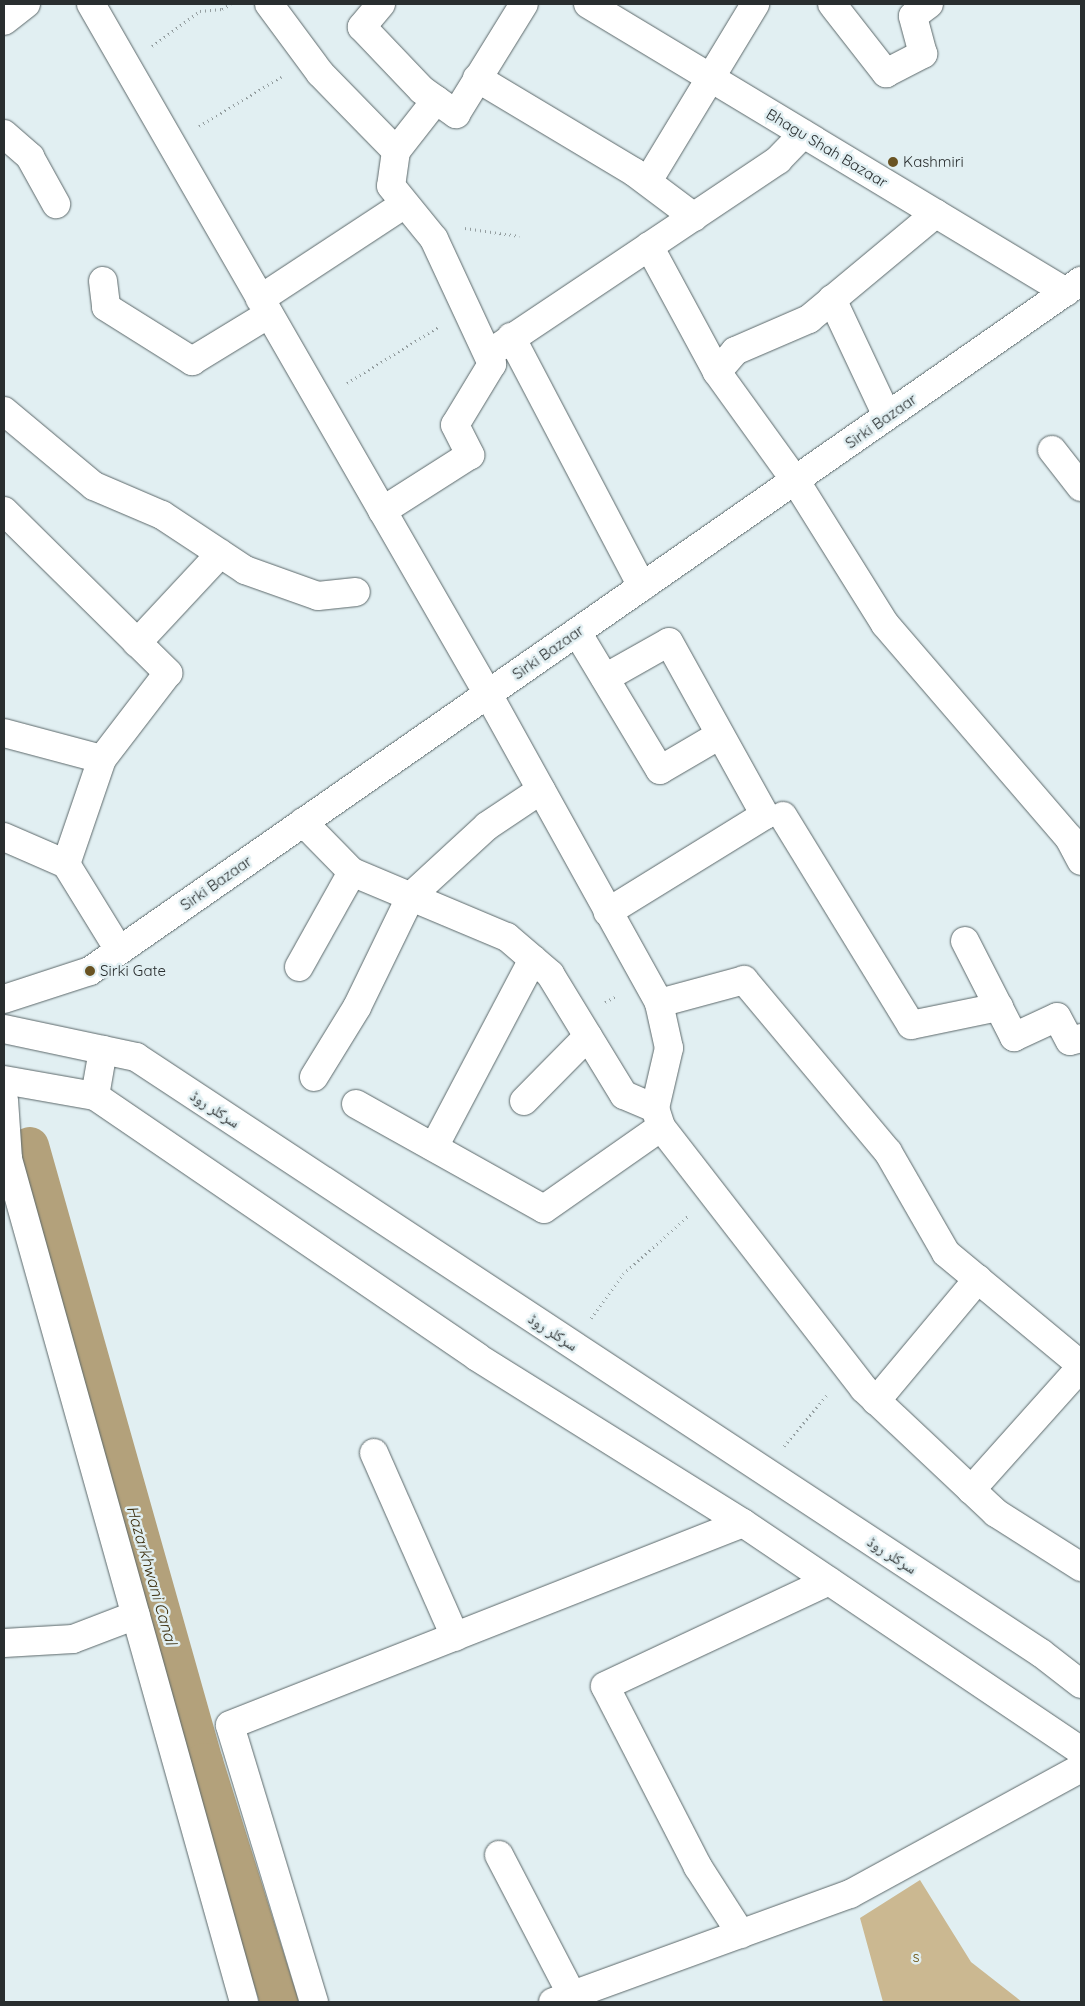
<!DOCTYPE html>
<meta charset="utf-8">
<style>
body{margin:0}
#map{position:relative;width:1085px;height:2006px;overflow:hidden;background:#e1eff2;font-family:Quicksand,"Noto Naskh Arabic",sans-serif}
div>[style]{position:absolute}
.forest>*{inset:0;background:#cbb891}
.canal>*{height:38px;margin:-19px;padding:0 19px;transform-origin:19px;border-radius:19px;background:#b3a17b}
.path>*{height:3px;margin-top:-1.5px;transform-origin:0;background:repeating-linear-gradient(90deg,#949ea0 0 1px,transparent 0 5px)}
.roads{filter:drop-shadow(0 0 1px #5c686a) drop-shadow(0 0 1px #5c686a)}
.minor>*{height:28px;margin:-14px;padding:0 14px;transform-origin:14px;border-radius:14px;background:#fff}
.major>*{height:28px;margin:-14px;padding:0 14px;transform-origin:14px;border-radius:14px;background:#fff}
.dots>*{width:14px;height:14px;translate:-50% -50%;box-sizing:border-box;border:2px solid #e1eff2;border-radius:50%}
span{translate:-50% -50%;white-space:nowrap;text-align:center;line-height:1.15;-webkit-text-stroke:5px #e1eff2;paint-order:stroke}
.street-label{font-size:15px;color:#292e2f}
.poi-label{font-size:15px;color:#292e2f}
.left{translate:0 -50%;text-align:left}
.park-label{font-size:15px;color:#6b510e}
.water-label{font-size:16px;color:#3b2d0c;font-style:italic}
.frame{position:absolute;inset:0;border:5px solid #292e2f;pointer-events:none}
</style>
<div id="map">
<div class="forest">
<div style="clip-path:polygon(920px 1880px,971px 1962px,1022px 2002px,883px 2002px,860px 1918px)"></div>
</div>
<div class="canal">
<div style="left:30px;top:1146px;width:640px;rotate:74.23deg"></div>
<div style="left:204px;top:1762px;width:251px;rotate:72.6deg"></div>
</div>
<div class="path">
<div style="left:152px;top:46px;width:59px;rotate:-36.1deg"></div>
<div style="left:200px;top:11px;width:22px;rotate:-5deg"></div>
<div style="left:222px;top:9px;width:10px;rotate:-29deg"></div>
<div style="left:199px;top:126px;width:96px;rotate:-30.9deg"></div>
<div style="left:465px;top:228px;width:55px;rotate:8.4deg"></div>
<div style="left:347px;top:383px;width:109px;rotate:-31.5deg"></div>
<div style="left:605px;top:1002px;width:13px;rotate:-27deg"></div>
<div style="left:591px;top:1318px;width:54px;rotate:-54deg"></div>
<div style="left:623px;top:1274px;width:87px;rotate:-41.7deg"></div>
<div style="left:784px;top:1446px;width:68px;rotate:-49.8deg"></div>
</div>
<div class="roads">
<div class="minor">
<div style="left:91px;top:4px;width:796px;rotate:60.09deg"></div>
<div style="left:488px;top:694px;width:353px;rotate:61deg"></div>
<div style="left:659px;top:1003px;width:46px;rotate:77.5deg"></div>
<div style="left:669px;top:1048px;width:62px;rotate:103.1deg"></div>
<div style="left:655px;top:1108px;width:20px;rotate:72deg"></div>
<div style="left:661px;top:1127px;width:331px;rotate:52.2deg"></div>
<div style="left:864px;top:1389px;width:181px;rotate:43.2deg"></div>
<div style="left:996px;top:1513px;width:101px;rotate:32.4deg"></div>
<div style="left:269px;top:4px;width:86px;rotate:53.5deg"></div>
<div style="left:320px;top:73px;width:109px;rotate:45.7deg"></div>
<div style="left:396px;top:151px;width:35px;rotate:98deg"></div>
<div style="left:391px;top:186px;width:68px;rotate:50.9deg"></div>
<div style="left:434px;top:239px;width:138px;rotate:65.1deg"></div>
<div style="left:492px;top:364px;width:71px;rotate:121.2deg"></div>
<div style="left:455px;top:425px;width:34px;rotate:63deg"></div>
<div style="left:470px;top:455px;width:104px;rotate:147.5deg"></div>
<div style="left:381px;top:4px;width:30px;rotate:130deg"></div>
<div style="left:362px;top:27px;width:87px;rotate:46.4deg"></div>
<div style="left:422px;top:90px;width:42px;rotate:35.2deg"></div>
<div style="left:456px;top:114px;width:129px;rotate:-58.3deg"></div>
<div style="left:588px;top:4px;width:558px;rotate:31.07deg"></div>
<div style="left:832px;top:4px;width:88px;rotate:52deg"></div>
<div style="left:886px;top:73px;width:42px;rotate:-27.2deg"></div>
<div style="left:923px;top:54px;width:39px;rotate:-105deg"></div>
<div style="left:913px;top:16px;width:20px;rotate:-37deg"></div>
<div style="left:4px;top:21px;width:28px;rotate:-38deg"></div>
<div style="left:477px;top:78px;width:183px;rotate:30.9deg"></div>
<div style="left:634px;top:172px;width:75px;rotate:36.9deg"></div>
<div style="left:4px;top:134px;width:35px;rotate:41deg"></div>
<div style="left:30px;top:157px;width:54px;rotate:61deg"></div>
<div style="left:396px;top:151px;width:65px;rotate:-51.9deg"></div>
<div style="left:648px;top:181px;width:207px;rotate:-58.8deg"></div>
<div style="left:649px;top:246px;width:143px;rotate:61.6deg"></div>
<div style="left:717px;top:372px;width:133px;rotate:54.2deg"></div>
<div style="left:795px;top:480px;width:170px;rotate:58deg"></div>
<div style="left:885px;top:624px;width:282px;rotate:49.3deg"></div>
<div style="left:1069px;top:838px;width:26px;rotate:62deg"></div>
<div style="left:103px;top:281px;width:26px;rotate:83deg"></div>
<div style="left:106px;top:307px;width:102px;rotate:32.1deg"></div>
<div style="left:192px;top:361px;width:90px;rotate:-31.4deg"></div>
<div style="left:260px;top:299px;width:171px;rotate:-33.3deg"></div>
<div style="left:832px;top:299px;width:129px;rotate:64.8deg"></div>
<div style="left:511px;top:337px;width:282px;rotate:62.3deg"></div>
<div style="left:490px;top:353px;width:347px;rotate:-33.8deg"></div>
<div style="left:778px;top:160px;width:36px;rotate:-46deg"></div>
<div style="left:717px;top:372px;width:28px;rotate:-49deg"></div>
<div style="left:735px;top:351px;width:81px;rotate:-23.4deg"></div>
<div style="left:809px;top:319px;width:165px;rotate:-39.8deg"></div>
<div style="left:4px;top:411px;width:117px;rotate:39.8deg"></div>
<div style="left:94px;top:486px;width:74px;rotate:23.1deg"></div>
<div style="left:162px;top:515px;width:100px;rotate:33.5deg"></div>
<div style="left:245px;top:570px;width:77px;rotate:19.6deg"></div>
<div style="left:318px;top:596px;width:38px;rotate:-6deg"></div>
<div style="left:1052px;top:450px;width:47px;rotate:51.9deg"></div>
<div style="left:4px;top:511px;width:231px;rotate:44.6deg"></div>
<div style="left:168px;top:673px;width:108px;rotate:127.5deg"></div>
<div style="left:102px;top:759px;width:111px;rotate:108.9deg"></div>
<div style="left:577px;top:632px;width:161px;rotate:59deg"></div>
<div style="left:660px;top:770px;width:69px;rotate:-30.3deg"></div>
<div style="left:137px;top:643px;width:122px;rotate:-47deg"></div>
<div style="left:605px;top:678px;width:73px;rotate:-29.4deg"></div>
<div style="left:669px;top:642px;width:198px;rotate:61deg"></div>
<div style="left:765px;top:815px;width:185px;rotate:148.3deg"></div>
<div style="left:4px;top:733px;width:101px;rotate:14.9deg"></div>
<div style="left:783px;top:816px;width:245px;rotate:58.5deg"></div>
<div style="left:911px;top:1025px;width:90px;rotate:-11.6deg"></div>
<div style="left:303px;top:822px;width:70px;rotate:45.6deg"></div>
<div style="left:352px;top:872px;width:168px;rotate:22.8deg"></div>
<div style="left:507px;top:937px;width:57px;rotate:40.7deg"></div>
<div style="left:550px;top:974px;width:142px;rotate:58.6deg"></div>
<div style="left:624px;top:1095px;width:34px;rotate:23deg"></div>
<div style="left:4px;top:837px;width:68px;rotate:23.5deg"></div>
<div style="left:66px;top:864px;width:101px;rotate:58.4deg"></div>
<div style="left:965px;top:941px;width:108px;rotate:63deg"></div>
<div style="left:1014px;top:1037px;width:47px;rotate:-24.9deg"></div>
<div style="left:1057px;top:1017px;width:27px;rotate:62deg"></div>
<div style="left:1070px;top:1041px;width:11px;rotate:-15deg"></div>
<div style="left:299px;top:967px;width:109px;rotate:-60.8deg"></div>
<div style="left:659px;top:1003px;width:88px;rotate:-15.1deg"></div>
<div style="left:744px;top:980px;width:224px;rotate:50.1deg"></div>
<div style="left:888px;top:1152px;width:116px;rotate:60.1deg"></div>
<div style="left:946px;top:1253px;width:175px;rotate:39.7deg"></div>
<div style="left:314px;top:1077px;width:82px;rotate:-58.4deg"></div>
<div style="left:357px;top:1007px;width:123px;rotate:-64.1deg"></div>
<div style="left:411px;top:896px;width:103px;rotate:-42.6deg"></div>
<div style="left:487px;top:826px;width:65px;rotate:-33.7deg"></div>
<div style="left:4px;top:1100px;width:59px;rotate:86.1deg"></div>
<div style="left:8px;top:1159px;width:7px;rotate:124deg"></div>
<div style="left:524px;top:1101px;width:91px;rotate:-45.4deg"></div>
<div style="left:356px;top:1104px;width:215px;rotate:29.2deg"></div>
<div style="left:544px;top:1209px;width:143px;rotate:-35deg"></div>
<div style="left:434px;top:1147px;width:212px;rotate:-62.2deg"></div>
<div style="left:8px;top:1159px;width:875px;rotate:74.36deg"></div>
<div style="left:876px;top:1401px;width:159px;rotate:-50.1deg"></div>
<div style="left:374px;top:1453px;width:201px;rotate:66.2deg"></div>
<div style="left:971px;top:1490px;width:165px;rotate:-48.2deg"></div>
<div style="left:4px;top:1643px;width:69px;rotate:-3.3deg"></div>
<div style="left:73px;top:1639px;width:67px;rotate:-20.9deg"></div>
<div style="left:499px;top:1855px;width:158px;rotate:62.5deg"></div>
<div style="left:741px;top:1934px;width:80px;rotate:-122.7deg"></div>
<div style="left:698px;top:1867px;width:203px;rotate:-117.2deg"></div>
<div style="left:605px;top:1686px;width:247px;rotate:-25.1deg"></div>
<div style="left:314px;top:2002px;width:289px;rotate:-106.9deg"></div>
<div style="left:230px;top:1725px;width:551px;rotate:-21.49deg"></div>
<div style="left:553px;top:2002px;width:316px;rotate:-20deg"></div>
<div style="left:850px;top:1894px;width:263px;rotate:-28.6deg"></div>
</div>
<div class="major">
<div style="left:4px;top:999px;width:90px;rotate:-18deg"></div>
<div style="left:90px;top:971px;width:1208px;rotate:-34.85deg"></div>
<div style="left:4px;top:1029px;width:135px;rotate:12deg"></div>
<div style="left:136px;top:1057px;width:1084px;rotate:33.37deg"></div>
<div style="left:1041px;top:1653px;width:51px;rotate:37.8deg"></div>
<div style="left:4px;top:1080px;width:92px;rotate:10deg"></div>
<div style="left:95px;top:1096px;width:463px;rotate:34.3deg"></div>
<div style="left:477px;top:1357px;width:314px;rotate:32deg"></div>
<div style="left:743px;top:1523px;width:408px;rotate:34deg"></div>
<div style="left:95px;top:1096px;width:47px;rotate:-80.1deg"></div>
</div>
</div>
<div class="dots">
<div style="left:893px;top:162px;background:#695322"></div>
<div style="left:90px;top:971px;background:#695322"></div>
</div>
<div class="street-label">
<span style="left:827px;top:148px;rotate:31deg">Bhagu Shah Bazaar</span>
<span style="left:881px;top:421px;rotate:-35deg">Sirki Bazaar</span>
<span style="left:548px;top:652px;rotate:-35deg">Sirki Bazaar</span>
<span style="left:216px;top:883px;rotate:-35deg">Sirki Bazaar</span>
<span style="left:215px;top:1109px;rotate:33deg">سرکلر روڈ</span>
<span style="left:553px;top:1332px;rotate:33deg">سرکلر روڈ</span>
<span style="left:892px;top:1555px;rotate:33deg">سرکلر روڈ</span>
</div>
<div class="poi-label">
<span class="left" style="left:903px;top:162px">Kashmiri</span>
<span class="left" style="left:100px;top:971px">Sirki Gate</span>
</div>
<div class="park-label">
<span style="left:916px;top:1957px">s</span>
</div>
<div class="water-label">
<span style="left:152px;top:1575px;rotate:74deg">Hazarkhwani Canal</span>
</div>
<div class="frame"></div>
</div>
